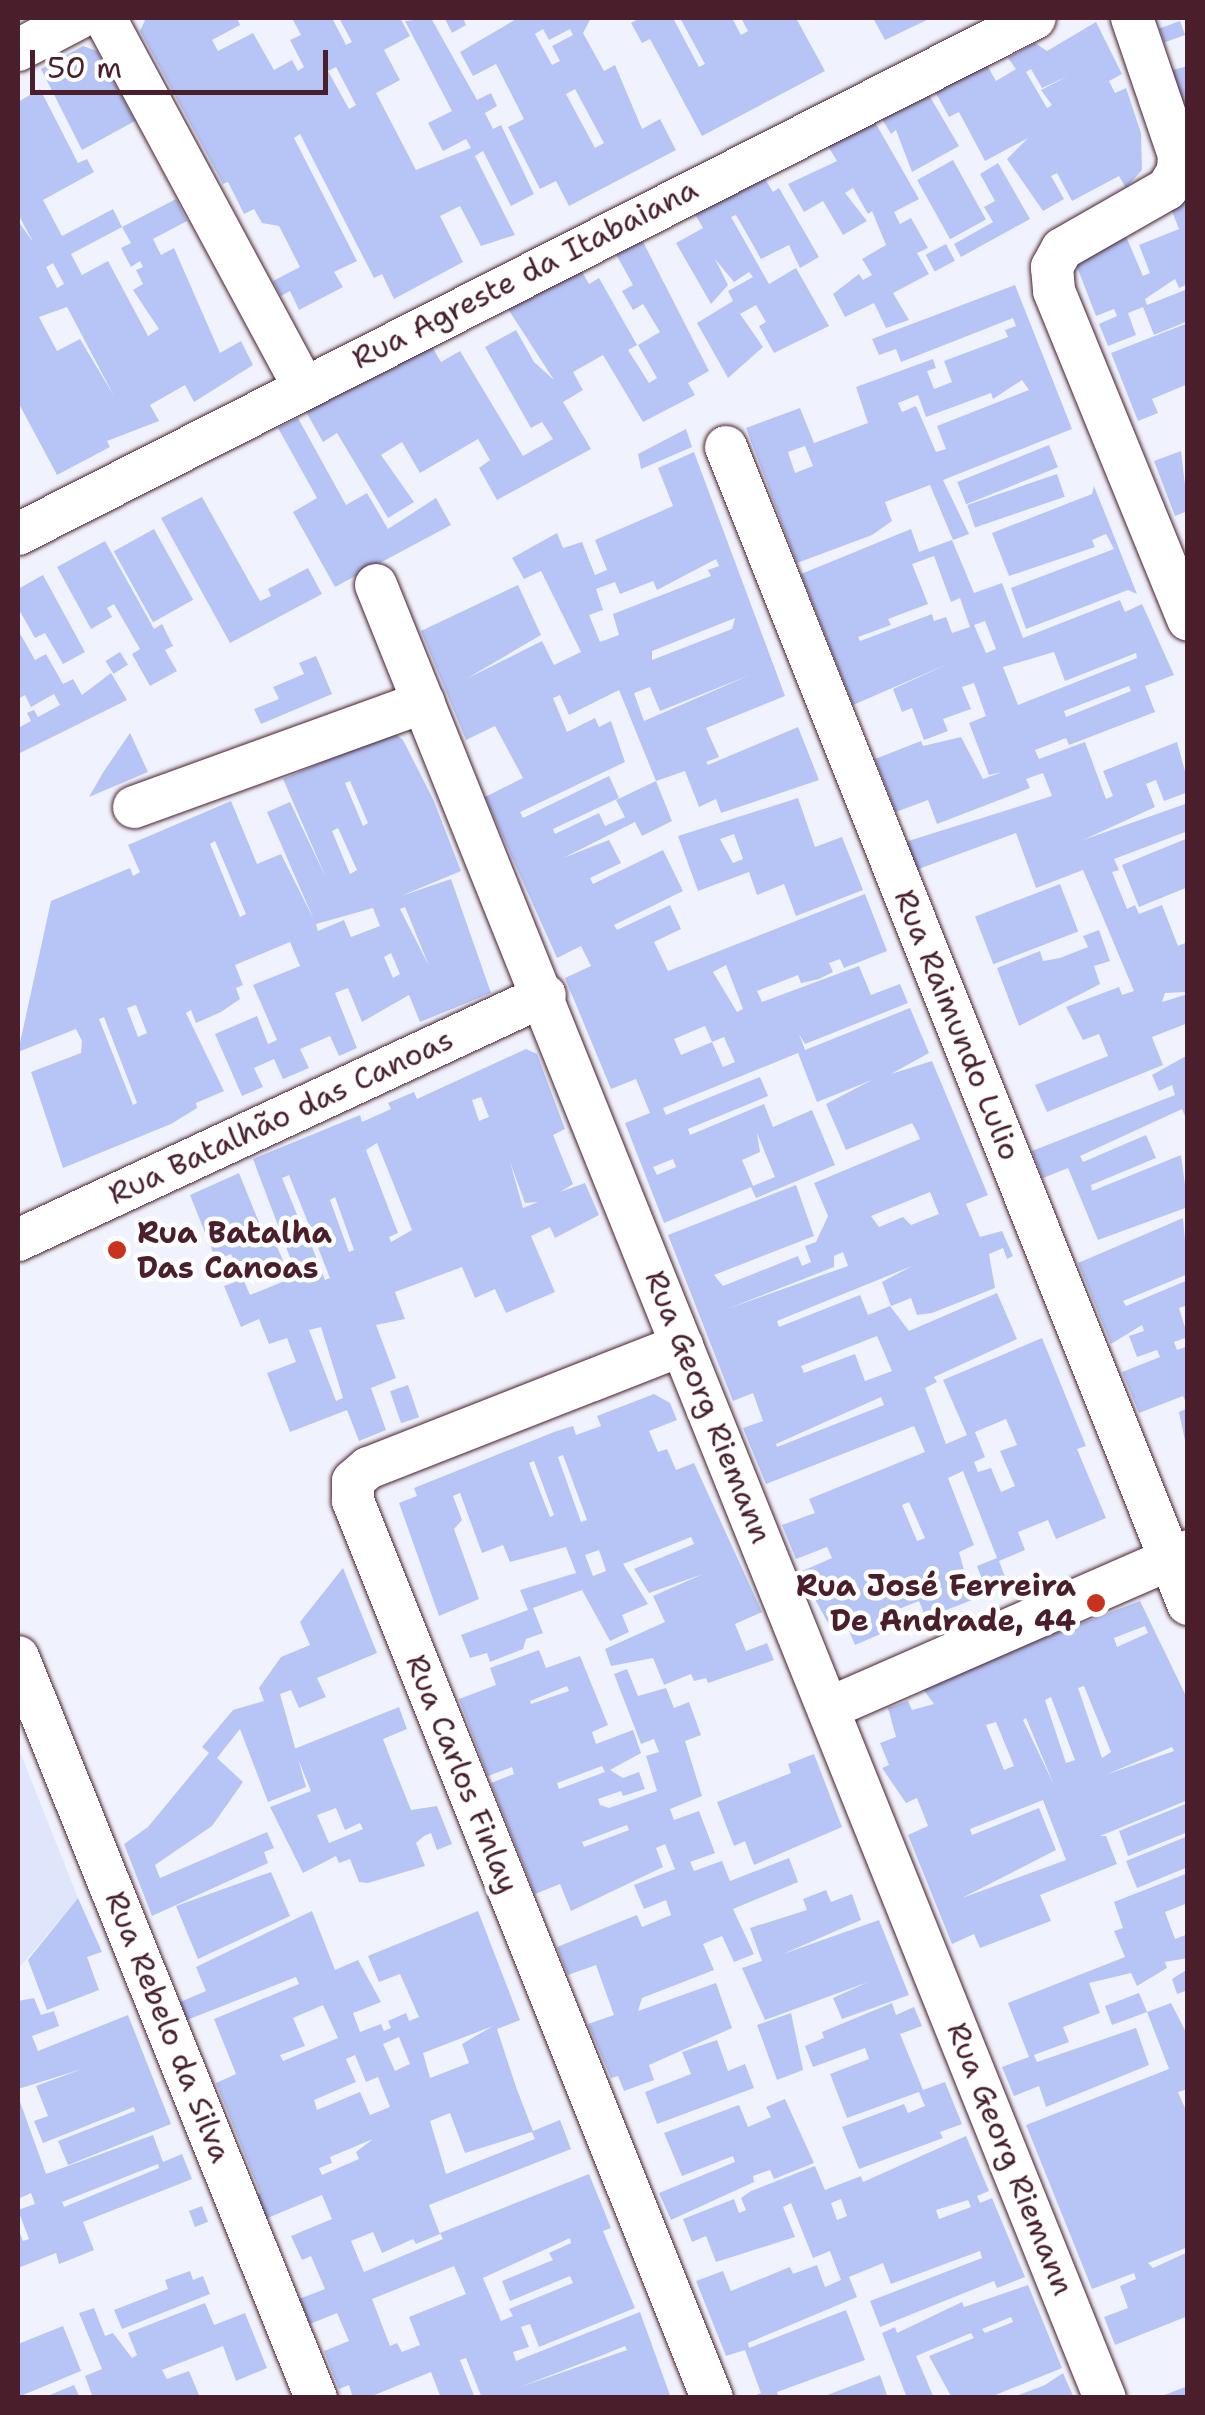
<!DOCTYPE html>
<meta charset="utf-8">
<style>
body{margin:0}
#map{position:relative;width:1205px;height:2415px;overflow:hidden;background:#f0f3fd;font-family:"Shantell Sans",sans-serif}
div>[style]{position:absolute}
.built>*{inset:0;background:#dfe5fb}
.building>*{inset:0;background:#b6c5f5;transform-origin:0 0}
.roads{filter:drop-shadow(0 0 2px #4a1f2b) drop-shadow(0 0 2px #4a1f2b)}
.minor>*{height:42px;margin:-21px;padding:0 21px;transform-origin:21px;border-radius:21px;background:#fff}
.dots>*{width:28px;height:28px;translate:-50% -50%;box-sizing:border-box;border:5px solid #fff;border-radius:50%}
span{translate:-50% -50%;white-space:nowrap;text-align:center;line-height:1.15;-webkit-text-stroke:9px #fff;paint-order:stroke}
.street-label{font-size:30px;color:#4a1f2b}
.poi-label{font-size:30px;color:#4a1f2b;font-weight:700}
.left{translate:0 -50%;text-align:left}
.right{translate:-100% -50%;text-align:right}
.frame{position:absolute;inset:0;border:20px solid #4a1f2b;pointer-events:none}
.scale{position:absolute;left:30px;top:50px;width:298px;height:45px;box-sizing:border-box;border:5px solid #4a1f2b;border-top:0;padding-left:12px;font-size:30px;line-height:35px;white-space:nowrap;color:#4a1f2b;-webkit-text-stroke:8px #fff;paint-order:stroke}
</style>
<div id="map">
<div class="built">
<div style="clip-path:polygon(18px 1747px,78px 1898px,18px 1969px)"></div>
</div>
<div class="building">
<div style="clip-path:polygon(evenodd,146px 18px,237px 18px,240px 25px,212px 40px,218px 51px,253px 33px,274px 70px,292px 60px,298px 71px,304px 67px,290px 40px,301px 35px,292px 18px,332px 18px,346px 45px,352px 42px,339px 18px,400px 18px,410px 36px,384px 50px,400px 80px,376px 93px,416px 170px,471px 148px,466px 139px,443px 151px,428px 123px,452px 111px,405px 21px,431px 18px,477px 100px,491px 93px,497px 106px,485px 113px,493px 129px,501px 125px,534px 194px,511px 206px,483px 151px,475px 156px,515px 235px,481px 246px,460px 206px,440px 216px,463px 262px,394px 299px,382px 274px,374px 278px,300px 134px,294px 138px,357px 261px,334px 272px,343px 287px,299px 310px,290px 291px,281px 296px,273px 281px,300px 267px,279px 226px,262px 223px,254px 209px,244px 214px,228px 182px,223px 184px,140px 31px,146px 18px,336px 67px,356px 105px,349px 109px,328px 71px,336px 67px)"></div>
<div style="clip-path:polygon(463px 18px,466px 25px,452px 33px,445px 19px)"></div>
<div style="clip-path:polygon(evenodd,518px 18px,591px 18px,583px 33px,604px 71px,615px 65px,642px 129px,660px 119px,676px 150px,569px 206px,556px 181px,540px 189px,508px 127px,524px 119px,496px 64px,473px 76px,460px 52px,518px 18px,543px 29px,549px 40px,570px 29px,573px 35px,552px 46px,560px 61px,552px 65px,535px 34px,543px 29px,518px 18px,575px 89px,604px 143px,595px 148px,566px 94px,575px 89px)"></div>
<div style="clip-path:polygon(640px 18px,673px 18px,699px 67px,705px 64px,680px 18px,732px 18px,741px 35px,748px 31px,741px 18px,796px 18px,825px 71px,702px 136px,650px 39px,642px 43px,631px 23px)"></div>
<div style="clip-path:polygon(873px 18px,931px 18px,885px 40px)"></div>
<div style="left:1180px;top:21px;width:15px;height:22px;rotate:70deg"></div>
<div style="clip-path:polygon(evenodd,1096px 22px,1122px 74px,1109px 81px,1115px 93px,1126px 88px,1141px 133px,1142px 170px,1126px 188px,1119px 176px,1072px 201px,1057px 173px,1051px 176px,1064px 199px,1043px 211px,1007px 159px,1028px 138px,985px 161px,959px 112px,949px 117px,932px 86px,984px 60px,996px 81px,1016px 69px,1008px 58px,1015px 54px,1035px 43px,1047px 51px,1096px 22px,1031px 69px,1042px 88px,1068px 76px,1041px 90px,1052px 105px,1047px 108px,1026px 72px,1031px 69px)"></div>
<div style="clip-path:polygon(83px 46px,97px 51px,135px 121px,82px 150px,41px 69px)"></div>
<div style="clip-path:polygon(1188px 66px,1188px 139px,1169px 71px)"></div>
<div style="clip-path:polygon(evenodd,40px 89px,78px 163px,87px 159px,94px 172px,43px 200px,62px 236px,113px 209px,122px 227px,176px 199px,187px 221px,153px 239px,161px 255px,174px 248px,220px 353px,241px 341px,253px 365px,194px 402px,185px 385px,150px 405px,159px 421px,107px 441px,110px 447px,57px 475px,18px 402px,18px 221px,33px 242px,18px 214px,18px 102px,40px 89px,122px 227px,131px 243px,121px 248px,131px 267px,140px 261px,143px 267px,136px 270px,143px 284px,133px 290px,159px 329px,148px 336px,108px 261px,82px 275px,71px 254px,122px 227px,40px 89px,53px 263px,64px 284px,57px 288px,46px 267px,53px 263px,40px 89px,67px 307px,114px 396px,80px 339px,57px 351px,39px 317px,67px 307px)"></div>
<div style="clip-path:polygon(926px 90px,959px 146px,912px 172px,896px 130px,891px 134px,879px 114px)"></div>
<div style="clip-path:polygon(872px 117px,919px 199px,894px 212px,900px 224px,911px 218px,928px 248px,917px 253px,929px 274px,893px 293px,909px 320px,886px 328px,874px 303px,845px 317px,833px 294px,859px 274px,863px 280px,872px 275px,862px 259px,886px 245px,872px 211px,868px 214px,853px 188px,845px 193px,867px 221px,843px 235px,823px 201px,804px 212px,788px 184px,837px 161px,825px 141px)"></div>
<div style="left:953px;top:160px;width:68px;height:41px;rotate:61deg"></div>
<div style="clip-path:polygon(998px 163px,1030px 219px,961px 257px,954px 244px,993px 222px,984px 207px,995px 201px,980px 174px)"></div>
<div style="clip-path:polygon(762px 174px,773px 192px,779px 188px,819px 257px,800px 268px,789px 245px,761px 259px,736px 215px,731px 217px,769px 284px,796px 268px,829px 326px,774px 353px,759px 326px,766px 322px,756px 305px,740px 314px,763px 347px,728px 378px,697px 323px,733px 301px,728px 291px,753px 277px,749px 272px,734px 282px,715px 259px,728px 285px,711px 304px,676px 243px,703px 228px,693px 211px)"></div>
<div style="clip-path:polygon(1188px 190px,1188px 284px,1179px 288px,1175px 279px,1145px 299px,1147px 305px,1185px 290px,1188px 321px,1154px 335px,1143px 307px,1128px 313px,1136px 335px,1108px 346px,1099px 324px,1117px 316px,1114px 309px,1096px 316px,1074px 259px,1122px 227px,1143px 276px,1150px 273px,1139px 245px,1179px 229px,1168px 201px)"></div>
<div style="clip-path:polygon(639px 234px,709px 371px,688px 383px,695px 395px,643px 422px,603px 355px,573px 372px,583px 390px,563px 402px,591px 449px,497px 500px,479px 468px,490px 460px,478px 439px,420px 473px,402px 442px,381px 455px,414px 502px,388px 518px,337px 433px,323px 442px,305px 410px,431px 345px,441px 362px,460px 351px,523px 456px,553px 439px,542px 422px,531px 428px,485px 347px,516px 330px,534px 362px,554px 380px,506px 306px,580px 268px,589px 284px,599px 278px,637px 345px,628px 350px,649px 383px,657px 378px,638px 345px,660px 332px,643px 304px,633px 310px,622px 291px,633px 285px,612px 247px)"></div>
<div style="left:946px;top:244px;width:19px;height:23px;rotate:62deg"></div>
<div style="clip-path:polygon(evenodd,1015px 285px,1072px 429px,943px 480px,969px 534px,953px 540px,930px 485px,885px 502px,892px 521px,872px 535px,797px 563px,746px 428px,800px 408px,814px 443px,868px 423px,856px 387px,933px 359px,936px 368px,927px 371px,934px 389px,952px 382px,944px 361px,1008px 337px,1005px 330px,1016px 326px,1013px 318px,901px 362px,896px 349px,879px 355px,872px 339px,1015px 285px,1022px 380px,1029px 390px,937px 426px,946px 449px,936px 452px,916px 406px,902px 412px,898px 403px,918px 395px,926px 417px,991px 393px,993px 399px,1022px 380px,1015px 285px,805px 446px,813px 466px,795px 473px,788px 452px,805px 446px)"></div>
<div style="clip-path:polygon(1188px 323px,1188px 384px,1152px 399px,1158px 413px,1138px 421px,1111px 353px)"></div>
<div style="clip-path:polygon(298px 418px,346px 505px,367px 493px,388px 529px,436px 498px,451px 525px,335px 587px,293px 512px,317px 498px,278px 428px)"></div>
<div style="clip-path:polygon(686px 429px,692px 447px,641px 469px,638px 454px)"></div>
<div style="left:1049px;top:445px;width:24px;height:99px;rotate:68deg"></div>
<div style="clip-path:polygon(1181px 451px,1188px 511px,1175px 516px,1154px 461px)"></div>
<div style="clip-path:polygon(evenodd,694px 452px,785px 696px,706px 728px,719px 757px,706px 762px,708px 765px,798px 727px,819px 780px,721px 813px,716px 799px,699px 807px,685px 771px,656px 781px,672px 821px,642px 836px,635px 822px,563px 858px,609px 840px,621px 863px,590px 878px,593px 884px,663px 850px,683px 891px,614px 925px,617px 930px,670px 905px,681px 929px,654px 942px,668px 971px,865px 894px,887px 951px,844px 968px,840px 959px,829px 963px,833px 972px,819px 979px,801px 983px,798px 975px,757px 991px,762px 1002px,859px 966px,871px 995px,900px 984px,908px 1003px,805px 1044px,799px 1034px,805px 1050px,910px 1008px,929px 1053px,891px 1074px,932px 1061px,988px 1195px,966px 1204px,980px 1237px,1002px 1231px,1013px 1256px,1007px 1259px,1003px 1248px,989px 1254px,995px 1288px,932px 1313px,917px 1315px,911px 1298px,891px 1306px,882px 1282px,912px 1266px,777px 1321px,779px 1327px,860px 1295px,868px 1315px,890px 1306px,909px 1331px,997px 1293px,1017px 1339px,934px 1377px,937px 1382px,925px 1388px,946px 1444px,967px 1435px,943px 1380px,1042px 1338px,1086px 1446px,1077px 1449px,1106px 1518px,1056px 1539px,1048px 1520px,1018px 1532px,1025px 1550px,999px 1561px,1008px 1585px,988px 1594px,977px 1566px,997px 1558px,963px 1471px,948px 1478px,974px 1545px,959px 1552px,972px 1600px,926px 1618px,919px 1601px,891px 1612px,897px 1627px,855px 1645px,847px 1626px,833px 1632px,800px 1572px,832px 1558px,827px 1547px,796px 1559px,782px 1525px,815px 1513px,809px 1499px,925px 1452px,914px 1426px,766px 1484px,743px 1428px,763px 1421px,753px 1393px,733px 1401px,668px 1235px,796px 1185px,814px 1236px,714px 1275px,723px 1286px,798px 1256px,802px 1266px,811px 1262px,805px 1246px,816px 1242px,828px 1216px,814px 1183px,920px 1139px,917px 1132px,912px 1123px,846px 1150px,826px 1104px,872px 1080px,817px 1102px,798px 1053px,663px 1108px,666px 1115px,760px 1077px,768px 1096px,688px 1129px,690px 1135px,764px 1104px,773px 1127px,812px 1110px,835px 1165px,756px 1198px,751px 1187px,664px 1223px,625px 1123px,650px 1113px,636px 1079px,611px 1089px,565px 978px,591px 966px,581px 946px,557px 958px,485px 797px,523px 778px,495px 726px,466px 740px,421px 631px,518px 585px,541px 635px,466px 679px,542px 641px,554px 665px,581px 652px,541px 571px,524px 579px,512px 558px,557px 533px,563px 548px,582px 542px,595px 575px,607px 570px,595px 540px,673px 506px,658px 468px,694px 452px,716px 559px,719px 566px,708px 570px,711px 576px,613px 614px,619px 635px,600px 642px,589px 615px,603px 610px,596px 589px,615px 582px,620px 594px,653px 581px,657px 590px,716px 559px,694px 452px,735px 618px,732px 629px,652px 660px,652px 651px,735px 618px,694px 452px,750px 675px,644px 721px,634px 693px,650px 687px,660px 711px,750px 675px,694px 452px,619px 690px,656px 781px,616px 800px,625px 817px,605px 826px,599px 813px,555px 834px,553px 829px,619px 798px,609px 776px,523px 818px,520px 812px,625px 762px,611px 721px,599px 727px,595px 718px,567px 732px,553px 698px,560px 695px,569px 715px,619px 690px,694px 452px,726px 965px,743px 1009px,737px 1012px,713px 972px,726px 965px,694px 452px,705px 1026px,712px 1042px,724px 1037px,735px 1062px,723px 1067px,712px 1042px,681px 1055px,674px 1039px,705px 1026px,694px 452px,757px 1133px,775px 1177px,753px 1186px,742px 1160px,760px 1152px,757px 1133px,694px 452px,673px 1159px,676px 1167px,657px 1175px,653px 1167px,673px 1159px,694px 452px,930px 1192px,939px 1214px,911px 1225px,903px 1217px,879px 1227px,871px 1216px,930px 1192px,694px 452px,843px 1252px,848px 1266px,727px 1309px,834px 1267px,834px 1256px,843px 1252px,694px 452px,877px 1336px,892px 1371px,865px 1381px,855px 1354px,804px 1373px,801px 1366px,877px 1336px,694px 452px,881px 1397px,884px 1405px,777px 1447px,776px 1444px,881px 1397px,694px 452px,1006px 1419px,1017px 1445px,1000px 1451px,1015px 1486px,1001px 1492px,991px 1468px,978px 1472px,974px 1462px,985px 1457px,975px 1432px,1006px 1419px,694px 452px,909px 1502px,925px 1538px,917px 1541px,902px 1505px,909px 1502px)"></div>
<div style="left:1057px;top:474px;width:24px;height:95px;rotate:71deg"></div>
<div style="clip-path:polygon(1094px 486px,1137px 594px,1128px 590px,1026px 629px,1011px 588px,1114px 549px,1106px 534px,1092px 540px,1095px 547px,1009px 576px,992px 533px,1092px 494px)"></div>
<div style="clip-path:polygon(202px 497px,260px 601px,271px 596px,268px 589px,308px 568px,322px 594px,230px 643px,161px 518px)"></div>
<div style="left:154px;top:529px;width:81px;height:46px;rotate:61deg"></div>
<div style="clip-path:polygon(evenodd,911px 529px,919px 552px,952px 540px,974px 593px,1002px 583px,1023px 638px,1120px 600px,1125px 612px,1142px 604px,1174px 675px,1145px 686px,1155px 712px,1069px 745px,1066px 738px,1035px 750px,1039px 759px,1085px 742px,1106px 799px,1113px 796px,1103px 771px,1177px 742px,1188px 782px,1188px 792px,1164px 801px,1156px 780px,1146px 784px,1155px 807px,1083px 840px,1188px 803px,1188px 831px,1114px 859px,1119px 870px,1112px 872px,1127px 909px,1135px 905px,1139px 914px,1162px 905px,1178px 946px,1188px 942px,1188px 992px,1165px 993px,1162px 1002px,1188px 994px,1188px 1023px,1152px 1037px,1163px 1065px,1047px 1112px,1035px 1085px,1108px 1056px,1099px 1034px,1083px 1040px,1066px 1007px,1119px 987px,1122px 995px,1134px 991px,1083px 870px,1036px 888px,1016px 833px,916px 870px,905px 842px,1052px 796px,1043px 773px,1026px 779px,1030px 788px,937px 824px,928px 800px,896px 812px,875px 759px,921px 741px,923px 746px,961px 737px,983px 779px,1002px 772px,989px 775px,969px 723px,986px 716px,974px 683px,962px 687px,971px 709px,943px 719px,948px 731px,924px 740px,912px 708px,902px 712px,893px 689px,950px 663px,853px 705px,801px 574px,911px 529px,934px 556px,951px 602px,960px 598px,970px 627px,952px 633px,946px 617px,934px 621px,932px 614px,860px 641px,858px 637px,891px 625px,888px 619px,928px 604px,912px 564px,934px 556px,911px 529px,985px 621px,996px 649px,986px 653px,974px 625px,985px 621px,911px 529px,1054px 652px,1065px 681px,1136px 653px,1137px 658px,1018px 705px,1003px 667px,1054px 652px,911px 529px,1129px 686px,1131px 691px,1066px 717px,1064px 711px,1129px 686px)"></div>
<div style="clip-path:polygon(105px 541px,154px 629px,162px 624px,173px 646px,165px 650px,177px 671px,150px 686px,132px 654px,140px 649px,114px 604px,107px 608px,112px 617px,91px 629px,57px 567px)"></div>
<div style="clip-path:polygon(43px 575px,85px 652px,63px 664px,45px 633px,35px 638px,18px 608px,18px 589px)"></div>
<div style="clip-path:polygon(18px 630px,35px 660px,46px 654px,63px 684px,73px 679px,82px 695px,111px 673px,127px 700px,18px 754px,18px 728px,31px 721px,27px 713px,34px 710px,38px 717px,60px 705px,54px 694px,31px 707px,25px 695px,18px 699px)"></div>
<div style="left:120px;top:652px;width:15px;height:17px;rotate:58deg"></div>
<div style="clip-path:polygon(316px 656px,332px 694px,261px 724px,254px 709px,279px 699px,273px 687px,304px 674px,299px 663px)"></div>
<div style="clip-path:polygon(evenodd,393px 732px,403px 740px,433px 799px,461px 871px,401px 896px,451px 879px,491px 993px,420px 1022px,409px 995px,362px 1022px,348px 988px,335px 993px,357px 1048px,339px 1056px,330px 1036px,300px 1049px,309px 1068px,283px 1079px,274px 1059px,254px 1068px,263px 1087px,242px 1096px,215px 1034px,257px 1016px,268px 1044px,277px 1040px,253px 985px,300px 966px,290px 942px,235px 965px,243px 985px,236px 988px,240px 999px,221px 1012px,196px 1023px,191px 1010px,186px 1013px,224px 1091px,196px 1103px,197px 1108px,171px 1124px,63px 1168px,31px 1072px,81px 1053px,82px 1041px,76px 1029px,18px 1052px,51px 901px,130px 868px,133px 876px,140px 872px,128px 845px,231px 801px,257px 864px,281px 854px,314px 920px,267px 812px,290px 802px,327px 880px,283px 779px,393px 732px,350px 781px,368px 823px,363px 826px,345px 783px,350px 781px,393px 732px,338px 828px,357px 870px,350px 874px,332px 831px,338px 828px,393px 732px,215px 841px,246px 914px,240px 917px,210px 844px,215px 841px,393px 732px,405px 907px,429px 966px,400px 909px,405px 907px,393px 732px,373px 908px,380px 926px,351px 937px,344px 920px,318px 931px,316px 924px,373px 908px,393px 732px,391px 953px,400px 974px,393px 978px,384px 957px,391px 953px,393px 732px,136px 1005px,147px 1033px,138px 1037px,127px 1008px,136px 1005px,393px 732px,104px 1017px,137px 1103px,133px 1105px,99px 1019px,104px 1017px)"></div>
<div style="clip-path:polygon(130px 733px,148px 772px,89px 797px,104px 771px)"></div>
<div style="clip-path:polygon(evenodd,798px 798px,815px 847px,842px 837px,863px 890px,796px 916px,784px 884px,757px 895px,749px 872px,698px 891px,678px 836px,798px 798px,734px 834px,743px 859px,733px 863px,720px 839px,734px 834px)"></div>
<div style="clip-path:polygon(1188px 838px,1188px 887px,1139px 907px,1122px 865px)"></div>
<div style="left:1060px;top:884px;width:51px;height:91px;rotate:69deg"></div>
<div style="clip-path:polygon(1099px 930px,1110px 961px,1094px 966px,1100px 984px,1019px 1026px,997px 968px,1040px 951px,1043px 961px,1060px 958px,1088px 947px,1083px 936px)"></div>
<div style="clip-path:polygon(evenodd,526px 1049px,537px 1054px,565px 1129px,553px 1135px,573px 1184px,560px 1192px,585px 1183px,599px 1215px,555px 1238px,550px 1227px,531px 1236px,555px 1292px,506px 1313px,495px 1289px,475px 1298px,462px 1267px,395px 1292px,405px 1319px,376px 1325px,396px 1378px,371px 1388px,386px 1430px,359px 1441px,347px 1410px,290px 1432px,267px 1373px,296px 1362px,287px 1338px,269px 1344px,259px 1319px,241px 1327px,224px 1286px,243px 1279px,250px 1295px,297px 1276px,253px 1159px,360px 1115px,362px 1122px,391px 1109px,388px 1103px,414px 1092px,417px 1099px,526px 1049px,481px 1097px,489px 1117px,479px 1121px,472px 1100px,481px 1097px,526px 1049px,377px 1143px,412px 1230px,391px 1242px,389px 1237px,398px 1233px,366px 1150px,377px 1143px,526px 1049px,510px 1162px,525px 1203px,538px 1202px,523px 1208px,510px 1162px,526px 1049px,289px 1175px,330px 1278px,325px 1280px,303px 1224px,288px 1230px,285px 1222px,298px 1217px,282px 1178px,289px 1175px,526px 1049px,335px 1197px,354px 1250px,349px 1252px,330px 1200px,335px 1197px,526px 1049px,321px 1327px,343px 1398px,336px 1401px,309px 1330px,321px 1327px)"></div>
<div style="clip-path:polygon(1186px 1056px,1188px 1123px,1182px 1109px,1080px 1156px,1083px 1162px,1146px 1135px,1156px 1158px,1091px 1185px,1092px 1191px,1181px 1155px,1188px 1207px,1098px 1240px,1068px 1168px,1043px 1178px,1032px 1151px,1175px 1095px,1172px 1085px,1159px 1091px,1152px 1075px)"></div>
<div style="clip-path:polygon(239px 1173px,269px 1247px,276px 1244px,284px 1263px,254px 1276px,248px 1263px,237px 1267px,231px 1254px,216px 1260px,190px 1195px)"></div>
<div style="clip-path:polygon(1183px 1218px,1188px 1274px,1123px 1301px,1126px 1306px,1188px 1280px,1188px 1305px,1179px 1308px,1188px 1337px,1174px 1342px,1177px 1350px,1188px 1346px,1188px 1407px,1183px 1396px,1139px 1413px,1122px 1372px,1160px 1357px,1157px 1350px,1137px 1357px,1129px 1336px,1144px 1331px,1142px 1325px,1111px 1344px,1078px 1263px)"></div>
<div style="left:408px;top:1385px;width:34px;height:19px;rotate:71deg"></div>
<div style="clip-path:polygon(evenodd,654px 1394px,670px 1403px,677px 1420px,649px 1431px,658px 1452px,667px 1449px,676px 1470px,694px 1463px,762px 1612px,735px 1624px,746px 1651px,767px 1643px,774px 1660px,708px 1683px,706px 1678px,694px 1681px,691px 1674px,664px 1685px,653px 1658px,611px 1666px,605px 1649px,665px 1622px,653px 1596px,703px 1574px,649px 1593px,634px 1569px,694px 1544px,691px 1537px,623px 1564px,648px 1604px,622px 1615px,629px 1632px,610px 1641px,582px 1590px,533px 1608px,543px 1633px,526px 1639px,523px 1649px,490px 1662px,487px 1653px,470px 1658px,461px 1635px,528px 1610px,520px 1590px,576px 1573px,566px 1547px,510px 1562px,503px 1545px,482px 1553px,460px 1493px,453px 1496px,462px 1520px,454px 1529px,479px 1599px,439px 1616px,399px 1503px,417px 1496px,414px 1488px,554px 1432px,573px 1426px,576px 1435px,601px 1426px,597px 1416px,654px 1394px,563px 1455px,587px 1520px,581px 1522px,558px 1457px,563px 1455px,654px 1394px,534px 1461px,554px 1515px,550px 1517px,529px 1463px,534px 1461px,654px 1394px,599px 1550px,606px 1571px,593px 1576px,585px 1555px,599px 1550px)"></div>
<div style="clip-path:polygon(1188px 1408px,1188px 1450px,1187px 1450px,1179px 1412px)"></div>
<div style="clip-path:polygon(343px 1568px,377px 1653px,317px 1678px,326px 1697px,299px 1708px,291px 1690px,280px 1694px,306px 1787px,268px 1802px,240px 1729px,217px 1758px,243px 1782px,212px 1826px,155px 1865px,160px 1878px,267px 1832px,274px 1848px,264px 1852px,268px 1863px,152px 1916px,124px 1844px,148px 1827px,209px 1753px,202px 1747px,233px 1710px,264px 1701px,259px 1688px,281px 1657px,310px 1645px,300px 1622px)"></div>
<div style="clip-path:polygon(evenodd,1140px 1601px,1188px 1700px,1188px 1800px,1100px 1836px,1106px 1836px,1117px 1864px,1040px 1895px,1051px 1921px,980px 1948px,974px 1934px,952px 1944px,908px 1835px,928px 1826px,917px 1798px,906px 1803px,882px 1768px,889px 1765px,880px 1743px,896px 1737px,888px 1708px,908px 1701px,912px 1710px,934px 1704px,920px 1685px,1140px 1601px,1145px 1626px,1148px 1633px,1117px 1647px,1114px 1638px,1145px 1626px,1140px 1601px,1084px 1686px,1111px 1752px,1102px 1758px,1078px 1688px,1084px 1686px,1140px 1601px,1051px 1697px,1075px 1760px,1066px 1763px,1045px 1700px,1051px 1697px,1140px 1601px,1026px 1718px,1054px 1785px,1023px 1720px,1026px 1718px,1140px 1601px,996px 1722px,1014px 1766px,1004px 1770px,986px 1725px,996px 1722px,1140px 1601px,1172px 1747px,1174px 1751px,1105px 1775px,1172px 1747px,1140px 1601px,1043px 1800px,1066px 1860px,962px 1898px,1056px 1850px,1039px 1808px,972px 1835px,970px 1829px,1043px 1800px)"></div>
<div style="clip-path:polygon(evenodd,539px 1650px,546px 1668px,580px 1656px,608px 1725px,592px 1732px,596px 1744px,633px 1730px,641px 1753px,610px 1770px,623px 1778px,639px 1772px,645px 1789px,623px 1796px,621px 1791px,598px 1799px,600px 1805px,609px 1808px,657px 1791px,646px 1756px,659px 1752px,654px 1739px,641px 1744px,614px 1674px,627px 1669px,638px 1696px,666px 1688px,674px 1708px,689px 1702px,701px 1735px,685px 1741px,702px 1796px,670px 1809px,674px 1820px,699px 1811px,715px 1853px,690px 1862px,694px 1871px,722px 1861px,730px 1881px,789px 1858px,798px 1882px,733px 1909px,754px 1954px,734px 1962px,722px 1936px,703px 1944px,714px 1970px,642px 1998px,638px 2011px,716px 1983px,732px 2028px,649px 2065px,654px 2080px,624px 2091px,618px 2076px,611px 2078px,588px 2024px,614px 2015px,596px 1965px,568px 1975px,557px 1947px,637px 1915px,642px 1927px,671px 1915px,666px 1900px,644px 1909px,634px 1885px,675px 1869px,665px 1844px,656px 1848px,663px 1867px,571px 1911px,560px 1884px,535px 1894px,491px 1783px,514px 1774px,512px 1767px,488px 1776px,459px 1699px,496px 1685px,490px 1668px,539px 1650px,567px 1686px,569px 1691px,531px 1704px,530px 1701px,567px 1686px,539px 1650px,602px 1766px,605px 1772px,559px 1789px,557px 1783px,602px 1766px,539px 1650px,627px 1825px,629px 1830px,584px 1847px,582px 1842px,627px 1825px)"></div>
<div style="clip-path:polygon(evenodd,399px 1707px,407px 1729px,383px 1739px,391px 1760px,411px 1810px,437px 1806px,452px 1844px,437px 1850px,431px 1833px,424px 1836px,416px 1843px,425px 1866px,368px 1883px,359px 1882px,350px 1859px,339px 1863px,336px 1856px,303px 1873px,270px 1807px,311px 1791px,294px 1749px,399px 1707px,336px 1808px,345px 1830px,360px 1823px,363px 1829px,329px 1843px,317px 1815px,336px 1808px)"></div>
<div style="clip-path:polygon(814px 1754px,842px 1827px,754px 1865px,745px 1841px,734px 1846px,717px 1802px,791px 1773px,788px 1764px)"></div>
<div style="clip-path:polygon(1188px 1803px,1188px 1832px,1128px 1856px,1119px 1831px)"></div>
<div style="clip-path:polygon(1188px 1836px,1188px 1867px,1137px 1888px,1126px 1861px)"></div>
<div style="clip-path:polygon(271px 1872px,290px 1916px,198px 1959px,176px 1906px)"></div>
<div style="clip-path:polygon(1188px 1873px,1188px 1903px,1165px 1912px,1175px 1939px,1188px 1934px,1188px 1958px,1165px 1962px,1167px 1968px,1137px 1986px,1131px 1973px,1089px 1983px,1100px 2013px,1063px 2027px,1069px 2042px,1034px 2055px,1037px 2062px,1136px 2028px,1149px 2065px,1046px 2107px,1039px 2086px,1014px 2096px,1002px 2067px,1029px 2057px,1008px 2003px,1125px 1957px,1114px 1931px,1123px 1928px,1114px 1902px)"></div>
<div style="clip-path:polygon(826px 1890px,831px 1902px,852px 1894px,861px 1920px,783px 1954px,879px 1920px,909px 1995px,842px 2019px,833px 1998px,868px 1982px,765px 2020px,742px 1968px,762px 1961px,750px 1928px,807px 1910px,803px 1899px)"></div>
<div style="clip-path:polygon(78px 1898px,102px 1952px,87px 1957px,99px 1990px,47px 2010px,28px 1960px)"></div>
<div style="clip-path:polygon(evenodd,312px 1911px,335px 1970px,358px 1960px,381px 2002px,353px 2013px,360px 2032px,381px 2024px,384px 2031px,391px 2028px,388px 2021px,406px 2013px,409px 2021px,419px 2017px,400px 1974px,379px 1982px,368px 1956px,478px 1911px,520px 2020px,497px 2029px,516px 2087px,533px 2131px,560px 2120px,571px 2149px,429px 2205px,440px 2234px,416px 2244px,413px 2239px,382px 2253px,373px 2232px,351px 2241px,364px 2272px,443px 2239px,440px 2233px,589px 2174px,611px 2228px,603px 2231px,635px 2308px,539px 2347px,530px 2324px,521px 2327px,529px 2347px,513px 2352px,516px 2361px,640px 2312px,671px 2398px,482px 2398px,466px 2358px,460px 2360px,475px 2398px,441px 2398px,431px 2372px,367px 2398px,353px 2398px,349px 2385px,339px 2389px,324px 2351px,349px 2341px,337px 2313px,310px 2324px,299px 2299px,325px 2289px,311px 2256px,302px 2260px,291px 2236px,332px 2219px,322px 2195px,263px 2220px,253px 2196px,260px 2193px,216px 2083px,236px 2074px,214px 2019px,299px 1984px,296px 1977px,187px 2020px,180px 2002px,206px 1991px,196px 1967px,312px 1911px,323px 2005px,338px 2038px,283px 2061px,280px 2055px,305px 2046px,293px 2018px,323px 2005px,312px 1911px,493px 2026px,462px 2044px,469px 2063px,430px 2078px,423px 2053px,493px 2026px,312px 1911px,399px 2037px,410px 2064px,395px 2071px,383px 2044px,399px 2037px,312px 1911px,355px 2055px,366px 2082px,378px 2077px,390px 2107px,370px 2115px,360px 2092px,317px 2110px,314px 2100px,356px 2082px,346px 2059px,355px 2055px,312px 1911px,450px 2113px,465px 2153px,532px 2132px,535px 2139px,446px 2174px,430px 2121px,450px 2113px,312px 1911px,373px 2139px,356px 2152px,359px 2159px,322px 2175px,319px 2168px,332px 2163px,330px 2157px,373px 2139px,312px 1911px,570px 2238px,571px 2243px,549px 2253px,553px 2260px,502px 2281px,510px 2301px,570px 2276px,573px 2283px,509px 2309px,513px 2316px,501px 2321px,483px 2278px,570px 2238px,312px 1911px,454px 2266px,466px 2294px,409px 2317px,420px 2345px,402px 2352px,397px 2343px,390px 2346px,372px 2299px,454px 2266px,312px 1911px,625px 2346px,627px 2350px,520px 2387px,603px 2355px,625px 2346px)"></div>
<div style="clip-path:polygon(1188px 1969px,1188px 1990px,1177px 1994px,1172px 1979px)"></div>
<div style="clip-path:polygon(1139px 1993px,1147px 2012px,1171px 2003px,1188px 2036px,1188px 2089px,1178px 2092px,1188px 2115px,1188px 2247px,1148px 2263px,1153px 2268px,1188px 2252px,1188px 2316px,1115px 2345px,1104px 2317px,1128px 2308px,1120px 2286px,1136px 2279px,1134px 2273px,1092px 2289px,1026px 2125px,1169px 2069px,1147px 2012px,1112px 2025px,1105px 2006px)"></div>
<div style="clip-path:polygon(34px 1998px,41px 2015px,54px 2011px,59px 2026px,32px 2036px,38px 2051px,128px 2015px,171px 2124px,68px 2165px,58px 2141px,135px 2111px,134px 2107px,43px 2143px,34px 2121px,48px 2116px,36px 2086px,82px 2069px,18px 2089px,18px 2001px)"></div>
<div style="clip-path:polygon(892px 2003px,896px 2015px,914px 2007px,922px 2026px,900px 2034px,923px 2090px,945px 2082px,962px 2124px,940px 2132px,943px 2138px,859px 2169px,842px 2127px,904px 2104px,908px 2113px,925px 2106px,919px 2092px,847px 2118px,830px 2074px,869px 2059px,865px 2048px,813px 2067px,805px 2046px,824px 2038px,822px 2032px)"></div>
<div style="clip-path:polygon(791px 2013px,803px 2070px,777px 2080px,757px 2025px)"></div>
<div style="clip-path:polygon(717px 2040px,728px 2071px,745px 2064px,754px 2088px,657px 2124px,645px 2092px,691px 2074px,682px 2052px)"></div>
<div style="clip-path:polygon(evenodd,18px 2096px,46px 2174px,153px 2135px,163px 2162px,182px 2154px,192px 2179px,83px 2222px,94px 2250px,59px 2264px,56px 2253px,18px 2268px,18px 2228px,23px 2241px,29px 2239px,18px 2210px,35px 2204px,31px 2193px,18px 2199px,18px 2096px,158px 2164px,159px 2168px,64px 2207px,62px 2202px,158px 2164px)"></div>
<div style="clip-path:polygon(785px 2099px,814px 2163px,774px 2179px,770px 2170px,753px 2176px,754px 2182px,671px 2220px,659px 2193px,735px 2162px,733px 2156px,682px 2176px,664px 2133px,739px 2105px,748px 2127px,771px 2117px,766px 2107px)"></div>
<div style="clip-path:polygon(evenodd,966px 2136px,989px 2191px,977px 2196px,980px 2203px,992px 2198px,1025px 2277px,997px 2288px,994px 2281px,880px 2327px,870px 2301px,982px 2258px,980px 2251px,891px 2284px,883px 2263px,849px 2277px,857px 2297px,748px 2343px,749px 2348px,846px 2310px,865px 2360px,777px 2392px,779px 2398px,749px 2398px,761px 2393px,745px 2350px,726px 2356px,696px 2281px,723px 2271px,731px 2291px,790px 2267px,793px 2274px,817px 2265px,825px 2287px,841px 2280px,830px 2251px,813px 2258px,791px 2203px,783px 2207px,795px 2237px,716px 2262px,706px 2236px,692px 2242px,683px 2219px,734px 2199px,739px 2213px,746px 2210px,741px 2198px,751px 2191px,815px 2166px,825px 2190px,861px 2176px,863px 2182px,966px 2136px,841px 2199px,847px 2216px,837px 2220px,831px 2203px,841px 2199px,966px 2136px,968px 2200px,971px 2207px,939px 2219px,936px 2210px,968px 2200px)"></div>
<div style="left:202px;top:2206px;width:17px;height:14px;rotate:69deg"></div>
<div style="clip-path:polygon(190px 2271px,193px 2280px,203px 2276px,210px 2294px,122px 2329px,114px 2310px,168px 2289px,165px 2280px)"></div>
<div style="clip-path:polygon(evenodd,1028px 2285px,1062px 2368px,988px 2398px,952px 2398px,929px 2356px,974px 2338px,971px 2333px,916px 2356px,934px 2398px,907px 2398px,882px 2333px,895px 2327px,897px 2333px,962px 2302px,964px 2307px,1028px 2285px,1011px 2317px,1013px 2322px,985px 2333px,982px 2329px,1011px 2317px)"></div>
<div style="clip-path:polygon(205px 2303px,214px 2325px,245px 2313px,267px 2368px,236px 2381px,223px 2346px,162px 2370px,167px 2379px,189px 2371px,199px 2395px,93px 2398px,85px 2376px,102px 2369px,79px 2313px,94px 2308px,105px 2336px,113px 2333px,132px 2358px,137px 2355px,128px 2333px)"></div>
<div style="clip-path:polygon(63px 2326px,81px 2371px,18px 2397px,18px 2344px)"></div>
<div style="clip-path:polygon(1063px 2373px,1074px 2398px,1011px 2398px,1045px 2385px)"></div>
<div style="clip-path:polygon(880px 2375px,888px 2398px,823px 2398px,822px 2397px)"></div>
<div style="clip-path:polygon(74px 2385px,80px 2398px,45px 2398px,45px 2397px)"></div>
<div style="clip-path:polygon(1188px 2386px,1188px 2398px,1159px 2398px,1159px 2397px)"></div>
</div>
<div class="roads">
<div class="minor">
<div style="left:105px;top:18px;width:417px;rotate:61.7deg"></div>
<div style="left:1132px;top:18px;width:145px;rotate:71.1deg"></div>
<div style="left:1179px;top:155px;width:16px;rotate:94deg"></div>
<div style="left:1178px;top:171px;width:21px;rotate:121deg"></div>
<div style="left:1167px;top:189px;width:121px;rotate:150.3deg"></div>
<div style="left:1062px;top:249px;width:21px;rotate:119deg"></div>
<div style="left:1052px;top:267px;width:24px;rotate:85deg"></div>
<div style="left:1054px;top:291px;width:355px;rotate:67.8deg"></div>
<div style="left:18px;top:50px;width:69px;rotate:-27.7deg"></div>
<div style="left:726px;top:447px;width:1246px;rotate:68.23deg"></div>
<div style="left:18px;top:534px;width:1140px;rotate:-26.9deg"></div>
<div style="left:376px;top:585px;width:1954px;rotate:68.1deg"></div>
<div style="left:134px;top:807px;width:308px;rotate:-19.9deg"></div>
<div style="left:18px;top:1240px;width:581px;rotate:-24.93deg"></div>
<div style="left:682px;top:1345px;width:337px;rotate:158.6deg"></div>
<div style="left:368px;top:1468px;width:20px;rotate:139deg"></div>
<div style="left:353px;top:1481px;width:20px;rotate:90deg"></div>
<div style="left:353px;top:1501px;width:966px;rotate:68.19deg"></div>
<div style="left:18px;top:1657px;width:799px;rotate:68.09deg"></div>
<div style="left:829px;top:1708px;width:392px;rotate:-23.6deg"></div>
</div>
</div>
<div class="dots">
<div style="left:117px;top:1250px;background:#c8321e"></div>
<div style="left:1096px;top:1603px;background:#c8321e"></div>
</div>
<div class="street-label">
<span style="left:525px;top:274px;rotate:-27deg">Rua Agreste da Itabaiana</span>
<span style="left:957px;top:1025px;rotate:68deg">Rua Raimundo Lulio</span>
<span style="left:281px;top:1117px;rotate:-25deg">Rua Batalhão das Canoas</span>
<span style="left:708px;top:1407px;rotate:68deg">Rua Georg Riemann</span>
<span style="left:462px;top:1774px;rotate:68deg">Rua Carlos Finlay</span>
<span style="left:168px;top:2027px;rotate:68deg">Rua Rebelo da Silva</span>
<span style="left:1010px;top:2159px;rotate:68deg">Rua Georg Riemann</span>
</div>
<div class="poi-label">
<span class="left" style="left:137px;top:1250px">Rua Batalha<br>Das Canoas</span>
<span class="right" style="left:1076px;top:1603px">Rua José Ferreira<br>De Andrade, 44</span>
</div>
<div class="frame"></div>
<div class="scale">50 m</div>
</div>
